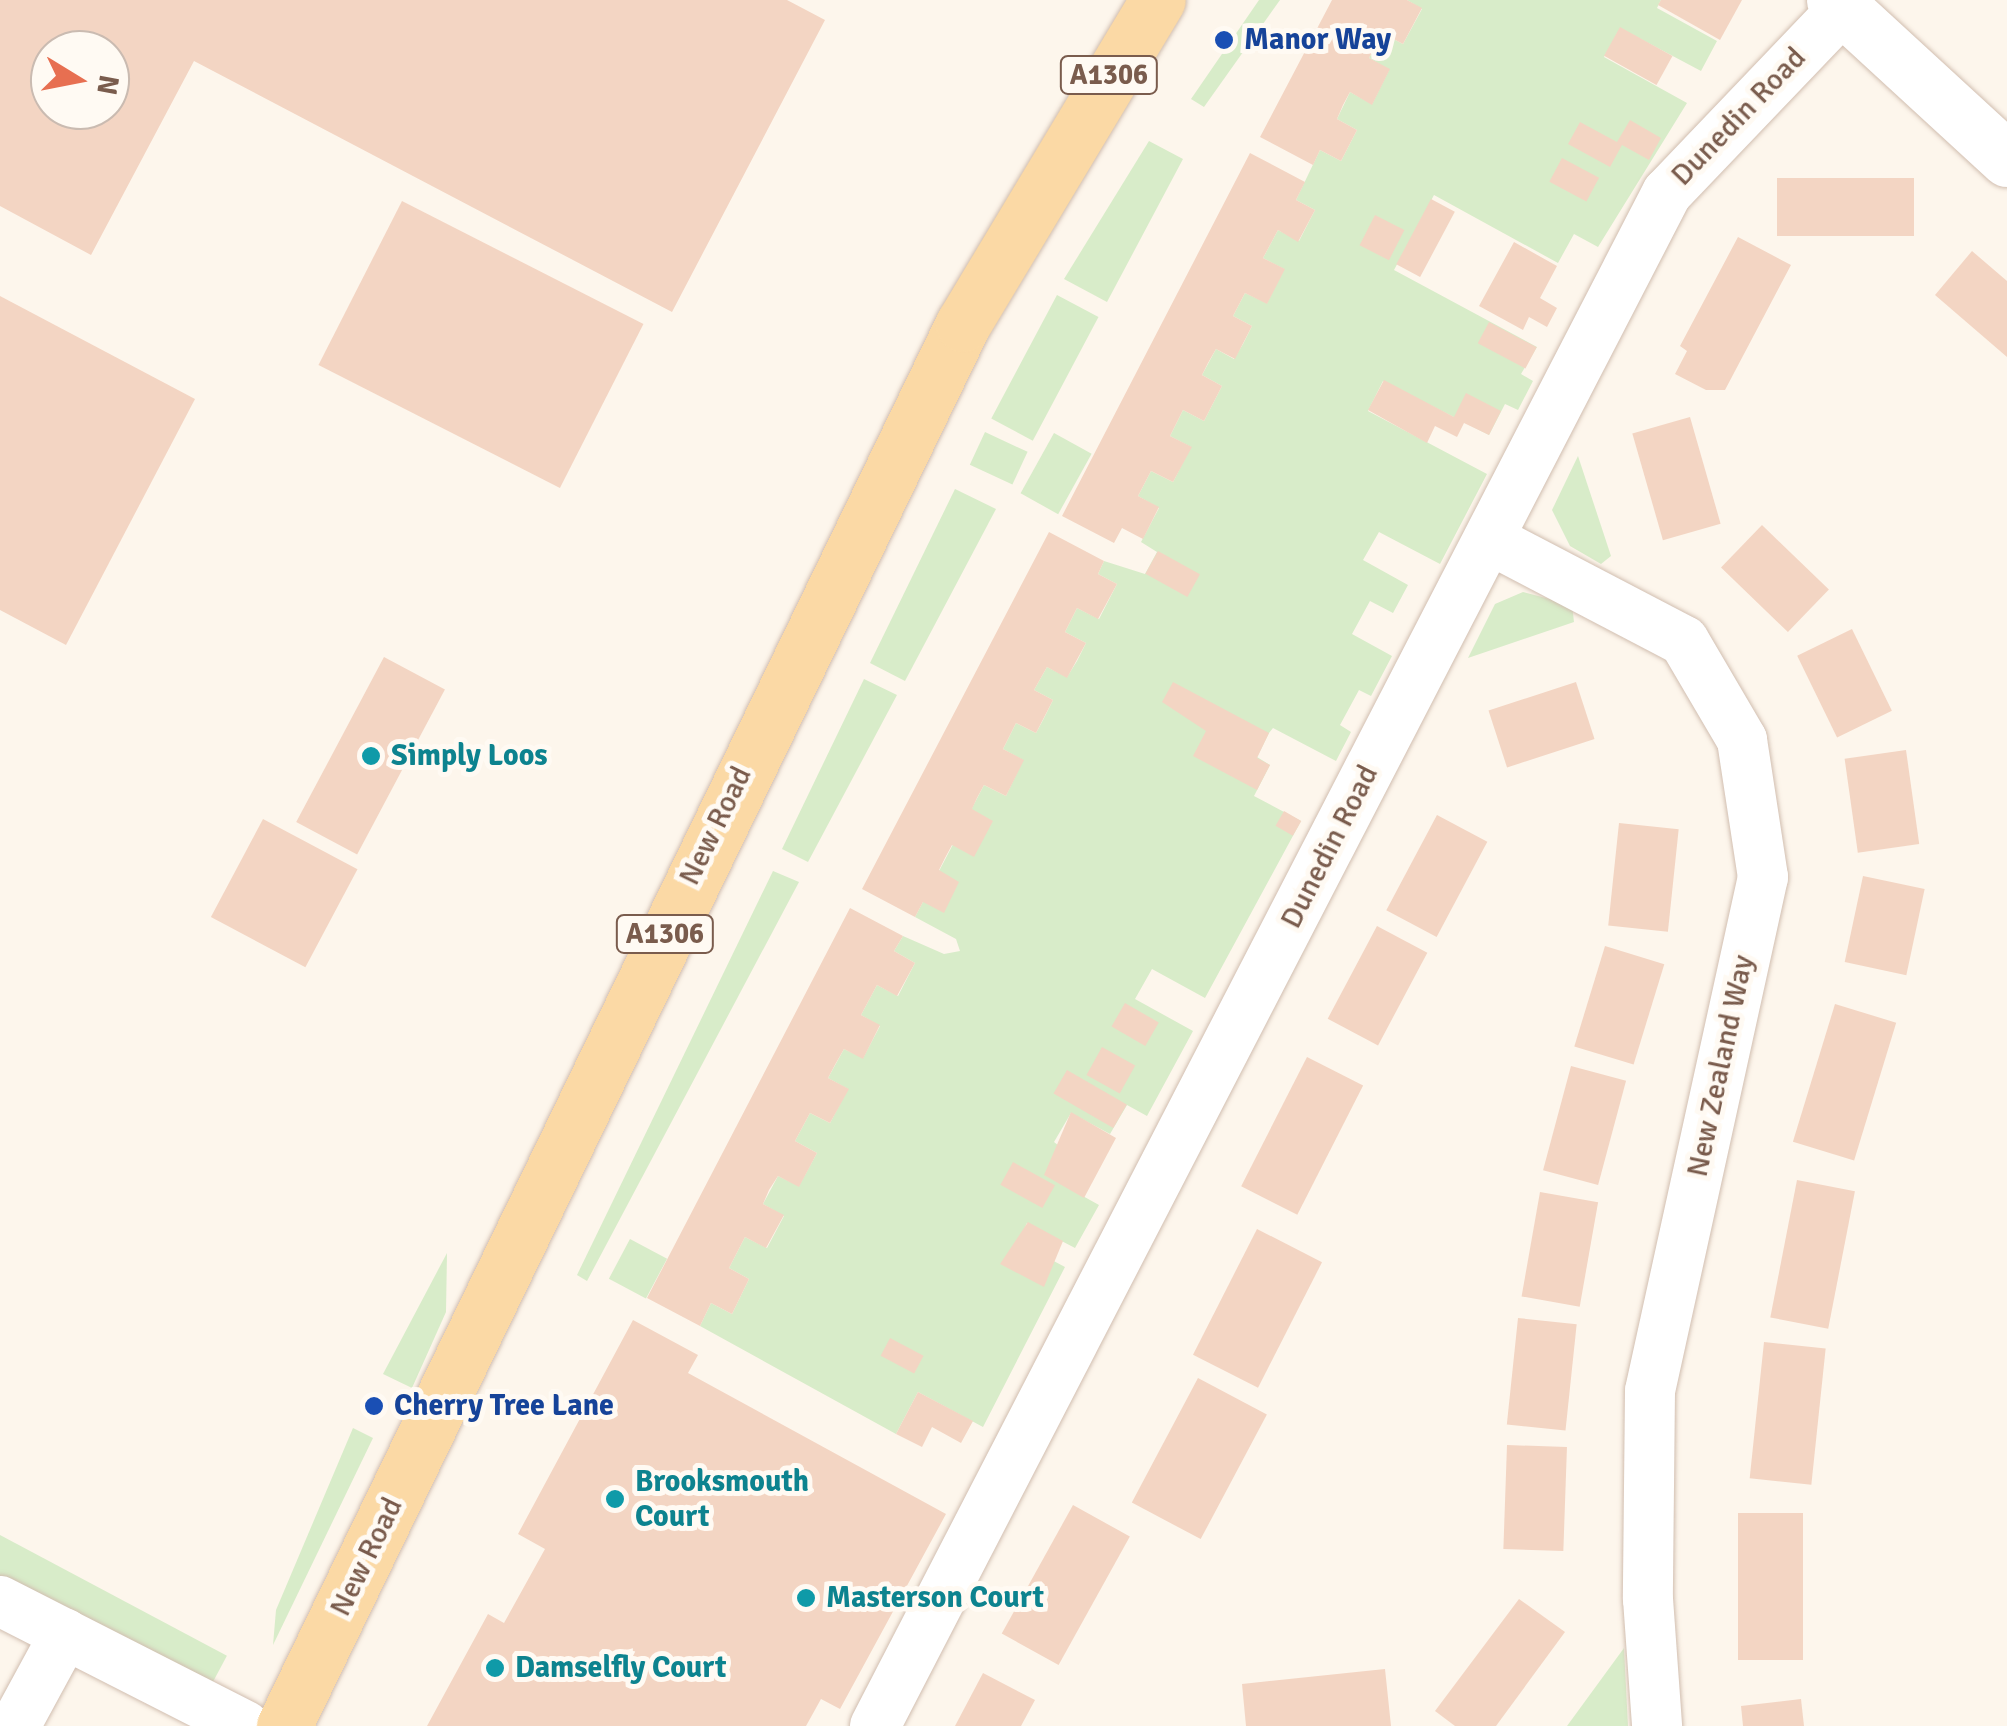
<!DOCTYPE html>
<style>
body{margin:0}
#map{position:relative;width:2007px;height:1726px;overflow:hidden;background:#fdf6ec;font-family:Signika,sans-serif}
div>[style]{position:absolute}
.green>*{inset:0;background:#d8ecc9;transform-origin:0 0}
.building>*{inset:0;background:#f3d5c3;transform-origin:0 0}
.roads{filter:drop-shadow(0 0 2px #d1beb0) drop-shadow(0 0 2px #d1beb0)}
.street>*{height:50px;margin:-25px;padding:0 25px;transform-origin:25px;border-radius:25px;background:#fff}
.secondary>*{height:55px;margin:-27.5px;padding:0 27.5px;transform-origin:27.5px;border-radius:27.5px;background:#fff}
.primary>*{height:55px;margin:-27.5px;padding:0 27.5px;transform-origin:27.5px;border-radius:27.5px;background:#fbd9a5}
.dots>*{width:28px;height:28px;translate:-50% -50%;box-sizing:border-box;border:5px solid #fffaf3;border-radius:50%}
span{translate:-50% -50%;white-space:nowrap;text-align:center;line-height:1.15;-webkit-text-stroke:10px #fffaf3;paint-order:stroke}
.shield-label span{padding:2px 8px;background:#fffaf3;border:2px solid;border-radius:8px;-webkit-text-stroke-width:0}
.shield-label{font-size:28px;color:#7a5c4d;font-weight:700}
.transit-label{font-size:30px;color:#164399;font-weight:700}
.left{translate:0 -50%;text-align:left}
.street-label{font-size:30px;color:#7a5c4d}
.culture-label{font-size:30px;color:#0d838f;font-weight:700}
.north{position:absolute;left:30px;top:30px;width:100px;height:100px;box-sizing:border-box;background:#fffaf3;border:2px solid #cabbb1;border-radius:50%;rotate:100deg;font-size:28px;font-weight:700;line-height:40px;text-align:center;color:#7a5c4d}
.north::after{content:'';display:block;margin:auto;width:35px;height:45px;background:#e76f51;clip-path:polygon(50% 0,100% 100%,50% 72%,0 100%)}
</style>
<div id="map">
<div class="green">
<div style="clip-path:polygon(1259px 0,1280px 0,1204px 107px,1191px 99px)"></div>
<div style="clip-path:polygon(1407px 0,1661px 0,1657px 8px,1717px 41px,1701px 71px,1620px 28px,1604px 57px,1687px 103px,1598px 247px,1574px 234px,1558px 263px,1434px 195px,1394px 270px,1537px 347px,1521px 374px,1533px 381px,1518px 410px,1505px 404px,1489px 435px,1383px 381px,1368px 411px,1487px 474px,1440px 564px,1379px 532px,1363px 560px,1408px 585px,1393px 613px,1370px 601px,1352px 634px,1392px 656px,1371px 696px,1359px 690px,1340px 725px,1351px 732px,1336px 761px,1273px 728px,1269px 733px,1257px 757px,1270px 765px,1254px 796px,1301px 821px,1205px 998px,1152px 969px,1135px 999px,1193px 1031px,1147px 1116px,1127px 1105px,1110px 1134px,1071px 1113px,1054px 1142px,1059px 1146px,1045px 1175px,1099px 1205px,1075px 1248px,1027px 1223px,1018px 1242px,1065px 1267px,983px 1427px,918px 1392px,896px 1434px,700px 1326px,711px 1303px,732px 1314px,749px 1279px,729px 1268px,745px 1237px,767px 1248px,784px 1216px,763px 1204px,778px 1176px,799px 1186px,817px 1153px,795px 1141px,810px 1113px,830px 1123px,848px 1089px,828px 1078px,844px 1049px,863px 1058px,880px 1026px,861px 1015px,877px 985px,898px 996px,915px 963px,894px 951px,903px 936px,944px 954px,960px 951px,956px 939px,915px 917px,984px 785px,1006px 796px,1023px 760px,1003px 749px,1016px 723px,1036px 733px,1043px 720px,1053px 700px,1034px 690px,1047px 667px,1067px 677px,1077px 661px,1086px 643px,1065px 632px,1077px 608px,1099px 619px,1117px 584px,1098px 574px,1104px 561px,1145px 574px,1157px 552px,1141px 542px,1159px 508px,1138px 496px,1151px 471px,1173px 482px,1191px 447px,1170px 436px,1183px 410px,1204px 421px,1222px 386px,1202px 375px,1216px 349px,1234px 359px,1243px 344px,1252px 326px,1233px 316px,1245px 293px,1267px 303px,1284px 269px,1263px 258px,1278px 230px,1299px 241px,1315px 210px,1296px 200px,1320px 150px,1341px 161px,1357px 130px,1337px 119px,1350px 92px,1372px 104px,1389px 70px,1369px 58px,1382px 33px,1403px 44px,1422px 9px)"></div>
<div style="clip-path:polygon(1149px 141px,1183px 159px,1107px 302px,1064px 279px)"></div>
<div style="left:1057px;top:295px;width:47px;height:140px;rotate:28deg"></div>
<div style="left:985px;top:432px;width:47px;height:36px;rotate:25deg"></div>
<div style="left:1054px;top:433px;width:43px;height:69px;rotate:29deg"></div>
<div style="clip-path:polygon(1578px 456px,1611px 556px,1601px 564px,1570px 546px,1552px 510px)"></div>
<div style="clip-path:polygon(955px 489px,996px 509px,905px 681px,870px 663px)"></div>
<div style="clip-path:polygon(1523px 592px,1572px 605px,1574px 622px,1468px 658px,1495px 604px)"></div>
<div style="clip-path:polygon(864px 679px,897px 695px,808px 862px,782px 849px)"></div>
<div style="clip-path:polygon(773px 871px,799px 882px,587px 1281px,577px 1275px)"></div>
<div style="left:630px;top:1239px;width:42px;height:45px;rotate:28deg"></div>
<div style="clip-path:polygon(447px 1253px,446px 1312px,412px 1388px,383px 1374px)"></div>
<div style="clip-path:polygon(353px 1428px,373px 1438px,273px 1645px,276px 1610px)"></div>
<div style="left:0;top:1535px;width:257px;height:37px;rotate:28deg"></div>
<div style="clip-path:polygon(1624px 1648px,1628px 1726px,1567px 1726px)"></div>
</div>
<div class="building">
<div style="clip-path:polygon(evenodd,0 0,787px 0,825px 20px,672px 312px,194px 61px,91px 255px,0 206px,0 0,50px 50px,110px 50px,110px 110px,50px 110px,50px 50px)"></div>
<div style="clip-path:polygon(1332px 0,1407px 0,1422px 8px,1403px 44px,1382px 33px,1369px 58px,1390px 69px,1372px 105px,1350px 92px,1343px 105px,1337px 119px,1357px 130px,1341px 161px,1320px 150px,1313px 165px,1260px 137px)"></div>
<div style="clip-path:polygon(1661px 0,1742px 0,1720px 40px,1658px 5px)"></div>
<div style="left:1620px;top:27px;width:60px;height:33px;rotate:29deg"></div>
<div style="clip-path:polygon(1630px 120px,1661px 138px,1649px 160px,1622px 145px,1610px 167px,1568px 144px,1580px 122px,1617px 142px)"></div>
<div style="clip-path:polygon(1250px 153px,1305px 182px,1296px 200px,1315px 210px,1298px 242px,1278px 230px,1263px 258px,1285px 269px,1267px 304px,1245px 293px,1233px 316px,1252px 326px,1235px 359px,1216px 349px,1208px 363px,1202px 375px,1222px 386px,1204px 421px,1183px 410px,1170px 436px,1192px 447px,1173px 482px,1151px 471px,1138px 496px,1159px 507px,1143px 539px,1122px 528px,1114px 543px,1062px 516px)"></div>
<div style="left:1562px;top:158px;width:42px;height:27px;rotate:28deg"></div>
<div style="left:1777px;top:178px;width:137px;height:58px"></div>
<div style="left:1431px;top:199px;width:27px;height:74px;rotate:28deg"></div>
<div style="left:402px;top:201px;width:271px;height:184px;rotate:27deg"></div>
<div style="left:1375px;top:215px;width:33px;height:34px;rotate:27deg"></div>
<div style="clip-path:polygon(1738px 237px,1791px 265px,1725px 390px,1706px 390px,1675px 374px,1687px 351px,1680px 346px)"></div>
<div style="clip-path:polygon(1514px 242px,1557px 266px,1540px 298px,1557px 308px,1547px 327px,1529px 317px,1523px 330px,1479px 306px)"></div>
<div style="clip-path:polygon(1972px 251px,2007px 281px,2007px 357px,1935px 295px)"></div>
<div style="clip-path:polygon(0 296px,195px 399px,66px 645px,0 610px)"></div>
<div style="left:1489px;top:322px;width:54px;height:24px;rotate:28deg"></div>
<div style="clip-path:polygon(1384px 380px,1454px 417px,1466px 393px,1501px 411px,1489px 435px,1464px 423px,1457px 437px,1435px 426px,1427px 443px,1368px 410px)"></div>
<div style="left:1690px;top:417px;width:111px;height:60px;rotate:74deg"></div>
<div style="left:1762px;top:525px;width:93px;height:59px;rotate:44deg"></div>
<div style="clip-path:polygon(1049px 532px,1104px 561px,1098px 574px,1117px 584px,1098px 619px,1077px 608px,1065px 632px,1086px 643px,1067px 678px,1047px 667px,1034px 690px,1053px 700px,1036px 733px,1016px 723px,1003px 749px,1024px 760px,1006px 796px,984px 785px,977px 798px,972px 809px,993px 821px,974px 857px,952px 845px,945px 858px,939px 870px,959px 882px,944px 913px,923px 902px,915px 917px,862px 889px)"></div>
<div style="left:1158px;top:551px;width:48px;height:26px;rotate:29deg"></div>
<div style="left:1852px;top:629px;width:91px;height:61px;rotate:64deg"></div>
<div style="left:384px;top:657px;width:69px;height:187px;rotate:28deg"></div>
<div style="clip-path:polygon(1173px 682px,1269px 733px,1257px 758px,1270px 765px,1257px 790px,1193px 756px,1206px 731px,1162px 702px)"></div>
<div style="left:1576px;top:682px;width:60px;height:92px;rotate:72deg"></div>
<div style="left:1906px;top:750px;width:95px;height:62px;rotate:82deg"></div>
<div style="left:1284px;top:811px;width:20px;height:17px;rotate:30deg"></div>
<div style="left:1437px;top:815px;width:57px;height:108px;rotate:28deg"></div>
<div style="left:263px;top:819px;width:107px;height:111px;rotate:28deg"></div>
<div style="left:1619px;top:823px;width:60px;height:103px;rotate:6deg"></div>
<div style="left:1863px;top:876px;width:63px;height:88px;rotate:12deg"></div>
<div style="clip-path:polygon(850px 908px,903px 936px,894px 951px,915px 963px,897px 996px,877px 985px,861px 1015px,880px 1025px,863px 1059px,844px 1049px,836px 1063px,828px 1078px,849px 1089px,830px 1123px,810px 1113px,795px 1141px,817px 1153px,799px 1187px,778px 1176px,769px 1190px,763px 1204px,784px 1215px,766px 1248px,745px 1237px,729px 1268px,749px 1279px,732px 1314px,711px 1303px,700px 1326px,647px 1298px)"></div>
<div style="left:1377px;top:926px;width:57px;height:105px;rotate:28deg"></div>
<div style="left:1605px;top:946px;width:62px;height:105px;rotate:17deg"></div>
<div style="left:1125px;top:1003px;width:39px;height:27px;rotate:30deg"></div>
<div style="left:1835px;top:1004px;width:64px;height:144px;rotate:17deg"></div>
<div style="left:1102px;top:1047px;width:38px;height:32px;rotate:29deg"></div>
<div style="left:1307px;top:1057px;width:63px;height:145px;rotate:27deg"></div>
<div style="left:1571px;top:1066px;width:57px;height:108px;rotate:15deg"></div>
<div style="left:1067px;top:1070px;width:69px;height:27px;rotate:30deg"></div>
<div style="clip-path:polygon(1071px 1112px,1116px 1138px,1084px 1198px,1044px 1175px)"></div>
<div style="left:1013px;top:1162px;width:48px;height:26px;rotate:29deg"></div>
<div style="left:1797px;top:1180px;width:59px;height:140px;rotate:11deg"></div>
<div style="left:1540px;top:1192px;width:59px;height:106px;rotate:10deg"></div>
<div style="clip-path:polygon(1028px 1222px,1063px 1241px,1044px 1287px,1000px 1264px)"></div>
<div style="left:1257px;top:1229px;width:73px;height:141px;rotate:27deg"></div>
<div style="left:1518px;top:1318px;width:59px;height:107px;rotate:6deg"></div>
<div style="clip-path:polygon(633px 1320px,698px 1355px,688px 1373px,946px 1514px,840px 1709px,821px 1699px,806px 1726px,427px 1726px,488px 1614px,504px 1623px,545px 1549px,518px 1534px)"></div>
<div style="left:890px;top:1338px;width:38px;height:20px;rotate:28deg"></div>
<div style="left:1764px;top:1342px;width:62px;height:137px;rotate:6deg"></div>
<div style="left:1198px;top:1378px;width:78px;height:141px;rotate:28deg"></div>
<div style="clip-path:polygon(918px 1392px,973px 1421px,961px 1443px,932px 1427px,922px 1447px,896px 1434px)"></div>
<div style="left:1507px;top:1445px;width:60px;height:104px;rotate:2deg"></div>
<div style="left:1073px;top:1505px;width:65px;height:147px;rotate:29deg"></div>
<div style="left:1803px;top:1513px;width:147px;height:65px;rotate:90deg"></div>
<div style="clip-path:polygon(1519px 1599px,1565px 1632px,1496px 1726px,1455px 1726px,1435px 1711px)"></div>
<div style="clip-path:polygon(1385px 1669px,1391px 1726px,1246px 1726px,1242px 1684px)"></div>
<div style="clip-path:polygon(983px 1673px,1035px 1700px,1021px 1726px,955px 1726px)"></div>
<div style="clip-path:polygon(1801px 1699px,1804px 1726px,1743px 1726px,1741px 1706px)"></div>
</div>
<div class="roads">
<div class="street">
<div style="left:1489px;top:539px;width:220px;rotate:27.6deg"></div>
<div style="left:1684px;top:641px;width:115px;rotate:59.6deg"></div>
<div style="left:1742px;top:740px;width:139px;rotate:81.3deg"></div>
<div style="left:1763px;top:877px;width:526px;rotate:102.4deg"></div>
<div style="left:1650px;top:1391px;width:208px;rotate:90.6deg"></div>
<div style="left:1648px;top:1599px;width:127px;rotate:85.9deg"></div>
<div style="left:0;top:1601px;width:275px;rotate:27deg"></div>
<div style="left:15px;top:1726px;width:105px;rotate:-61.5deg"></div>
<div style="left:875px;top:1726px;width:1726px;rotate:-62.68deg"></div>
<div style="left:1667px;top:193px;width:255px;rotate:-46.3deg"></div>
</div>
<div class="secondary">
<div style="left:1834px;top:0;width:235px;rotate:42.6deg"></div>
</div>
<div class="primary">
<div style="left:284px;top:1726px;width:1558px;rotate:-64.16deg"></div>
<div style="left:963px;top:324px;width:378px;rotate:-59deg"></div>
</div>
</div>
<div class="dots">
<div style="left:1224px;top:40px;background:#1a4fb4"></div>
<div style="left:371px;top:756px;background:#0f9aa8"></div>
<div style="left:374px;top:1406px;background:#1a4fb4"></div>
<div style="left:615px;top:1499px;background:#0f9aa8"></div>
<div style="left:806px;top:1598px;background:#0f9aa8"></div>
<div style="left:495px;top:1668px;background:#0f9aa8"></div>
</div>
<div class="shield-label">
<span style="left:1109px;top:75px">A1306</span>
<span style="left:665px;top:934px">A1306</span>
</div>
<div class="transit-label">
<span class="left" style="left:1244px;top:40px">Manor Way</span>
<span class="left" style="left:394px;top:1406px">Cherry Tree Lane</span>
</div>
<div class="street-label">
<span style="left:1739px;top:117px;rotate:-46deg">Dunedin Road</span>
<span style="left:716px;top:826px;rotate:-64deg">New Road</span>
<span style="left:1330px;top:847px;rotate:-63deg">Dunedin Road</span>
<span style="left:1721px;top:1066px;rotate:-78deg">New Zealand Way</span>
<span style="left:367px;top:1557px;rotate:-64deg">New Road</span>
</div>
<div class="culture-label">
<span class="left" style="left:391px;top:756px">Simply Loos</span>
<span class="left" style="left:635px;top:1499px">Brooksmouth<br>Court</span>
<span class="left" style="left:826px;top:1598px">Masterson Court</span>
<span class="left" style="left:515px;top:1668px">Damselfly Court</span>
</div>
<div class="north">N</div>
</div>
